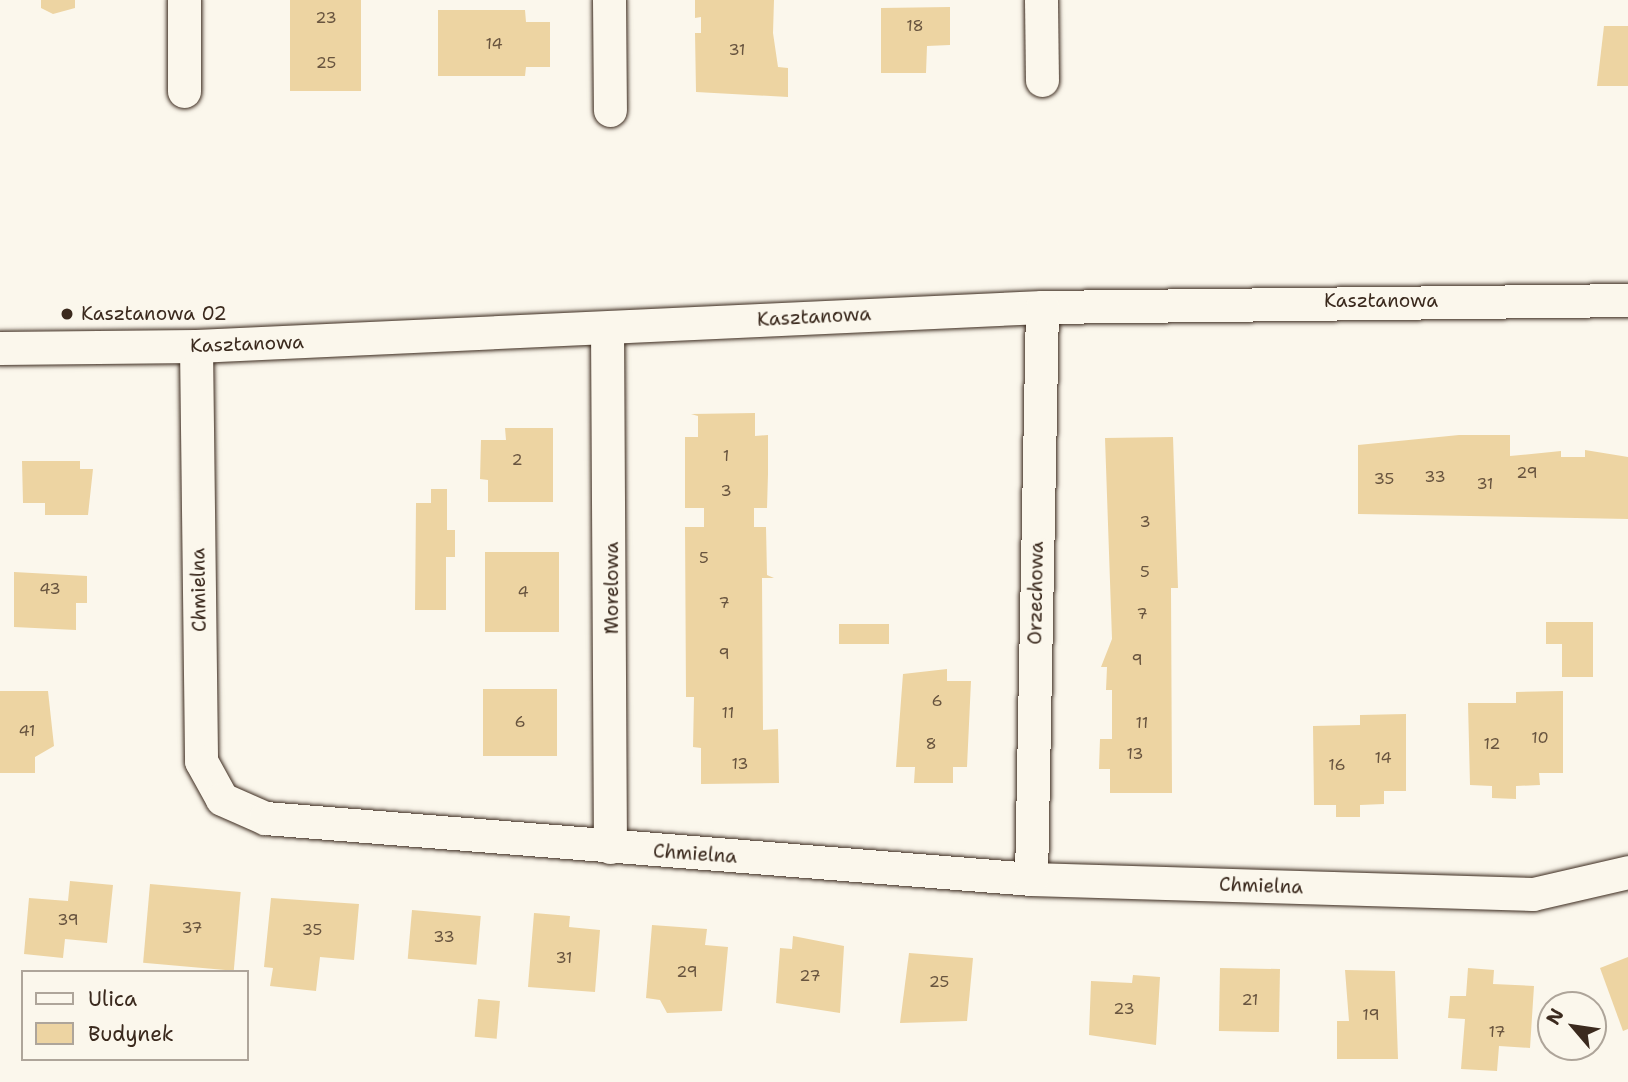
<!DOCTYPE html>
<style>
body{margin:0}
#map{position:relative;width:1628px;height:1082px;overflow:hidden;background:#fbf7ec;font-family:"Shantell Sans",sans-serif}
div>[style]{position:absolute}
.building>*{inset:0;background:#edd4a2;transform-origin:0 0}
.roads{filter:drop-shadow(0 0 2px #3b2a1e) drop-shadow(0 0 2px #3b2a1e)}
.street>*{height:33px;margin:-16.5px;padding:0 16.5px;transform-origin:16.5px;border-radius:16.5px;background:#fbf7ec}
.dots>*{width:19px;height:19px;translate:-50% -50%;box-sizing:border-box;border:4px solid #fbf7ec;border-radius:50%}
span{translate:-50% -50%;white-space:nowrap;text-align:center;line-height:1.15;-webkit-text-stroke:6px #fbf7ec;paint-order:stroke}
.number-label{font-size:16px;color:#68543f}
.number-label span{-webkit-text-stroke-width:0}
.street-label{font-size:19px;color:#3b2a1e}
.poi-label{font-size:19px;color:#3b2a1e}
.left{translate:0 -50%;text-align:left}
.legend{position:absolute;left:21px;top:970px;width:228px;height:91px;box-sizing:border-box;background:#fbf7ec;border:2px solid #aea59a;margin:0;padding:9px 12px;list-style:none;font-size:21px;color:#3b2a1e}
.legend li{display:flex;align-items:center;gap:14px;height:35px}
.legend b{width:35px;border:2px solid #aea59a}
.north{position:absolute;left:1537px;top:991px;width:70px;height:70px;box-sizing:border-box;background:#fbf7ec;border:2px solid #aea59a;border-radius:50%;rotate:299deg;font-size:19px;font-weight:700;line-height:28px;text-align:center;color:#3b2a1e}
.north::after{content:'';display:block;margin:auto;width:24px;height:32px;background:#3b2a1e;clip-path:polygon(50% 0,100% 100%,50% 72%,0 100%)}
</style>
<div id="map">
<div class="building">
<div style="clip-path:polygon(41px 0,75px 0,75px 8px,53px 14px,41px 8px)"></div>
<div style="left:290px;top:0;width:71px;height:91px"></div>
<div style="clip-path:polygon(695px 0,774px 0,773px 33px,778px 67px,788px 68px,788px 97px,696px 92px,695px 33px,701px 33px,701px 17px,695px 18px)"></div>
<div style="clip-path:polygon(950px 7px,950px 45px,927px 46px,926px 73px,881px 73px,881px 8px)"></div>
<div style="clip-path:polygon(438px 10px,525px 10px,526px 22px,550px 22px,550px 67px,526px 67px,525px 76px,438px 76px)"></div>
<div style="clip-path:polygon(1604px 26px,1628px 26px,1628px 86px,1597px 86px)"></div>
<div style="clip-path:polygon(755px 413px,755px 436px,768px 435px,768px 474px,767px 508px,754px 508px,754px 527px,766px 527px,767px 575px,774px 578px,762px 578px,763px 730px,778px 729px,779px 783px,701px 784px,701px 748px,693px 747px,694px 697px,686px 697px,685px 527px,704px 527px,704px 508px,685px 508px,685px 437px,698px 437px,698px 416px,691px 414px)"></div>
<div style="clip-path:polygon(505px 428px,553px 428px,553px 502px,488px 502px,488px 480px,480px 479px,481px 440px,506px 440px)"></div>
<div style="clip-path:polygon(1459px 435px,1510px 435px,1510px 456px,1561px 451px,1561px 457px,1585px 457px,1585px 450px,1628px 457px,1628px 519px,1358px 514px,1358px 445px)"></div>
<div style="clip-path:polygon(1173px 437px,1178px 588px,1171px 588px,1172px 793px,1110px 793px,1110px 769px,1099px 769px,1100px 739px,1112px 739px,1112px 690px,1106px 690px,1107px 667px,1101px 667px,1112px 639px,1105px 438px)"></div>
<div style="clip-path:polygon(22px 461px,80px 461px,80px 469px,93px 469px,88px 515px,45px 515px,45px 503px,23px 503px)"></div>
<div style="clip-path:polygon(431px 489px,447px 489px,447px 530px,455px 530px,455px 557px,446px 557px,446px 610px,415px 610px,416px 503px,431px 503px)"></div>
<div style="left:485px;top:552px;width:74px;height:80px"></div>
<div style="clip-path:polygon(14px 572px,87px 576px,87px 603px,76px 603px,76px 630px,14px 627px)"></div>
<div style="clip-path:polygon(1546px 622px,1593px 622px,1593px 677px,1562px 677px,1562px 644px,1546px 644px)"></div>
<div style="left:839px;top:624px;width:50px;height:20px"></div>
<div style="clip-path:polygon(947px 669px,947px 681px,971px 681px,967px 767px,953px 767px,953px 783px,914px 783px,915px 767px,896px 767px,903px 674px)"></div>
<div style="left:483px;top:689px;width:74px;height:67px"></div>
<div style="clip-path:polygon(0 691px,48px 691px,54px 746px,35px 757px,35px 773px,0 773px)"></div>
<div style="clip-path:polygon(1563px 691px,1563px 773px,1539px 773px,1540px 785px,1516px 786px,1516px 799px,1492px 798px,1492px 786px,1470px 785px,1468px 703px,1516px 703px,1516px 692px)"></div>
<div style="clip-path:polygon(1406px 714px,1406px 791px,1384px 791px,1384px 804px,1360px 805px,1360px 817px,1336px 817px,1336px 805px,1314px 805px,1313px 726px,1360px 725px,1360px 715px)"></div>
<div style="clip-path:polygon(70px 881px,113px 885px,107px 943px,65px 939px,63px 958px,24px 954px,29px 898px,68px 901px)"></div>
<div style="left:150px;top:884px;width:91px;height:79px;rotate:5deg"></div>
<div style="clip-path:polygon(271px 898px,359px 904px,354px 960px,320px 957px,316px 991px,270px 986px,273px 968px,264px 967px)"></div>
<div style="left:412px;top:910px;width:69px;height:49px;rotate:5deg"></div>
<div style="clip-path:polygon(534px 913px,570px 916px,569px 927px,600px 930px,595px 992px,528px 987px)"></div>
<div style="clip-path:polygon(652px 925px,707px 929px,705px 945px,728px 947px,722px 1011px,667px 1013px,660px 1000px,646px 998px)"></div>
<div style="clip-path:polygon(793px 936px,844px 946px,840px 1013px,776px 1003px,780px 948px,792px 949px)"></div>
<div style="clip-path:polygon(909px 953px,973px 958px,967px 1021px,900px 1023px)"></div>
<div style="clip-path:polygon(1628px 957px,1628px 1029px,1623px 1031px,1600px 968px)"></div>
<div style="left:1220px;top:968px;width:60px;height:63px;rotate:1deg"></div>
<div style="clip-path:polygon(1468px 968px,1494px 970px,1493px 984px,1534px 986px,1530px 1048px,1499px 1046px,1497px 1071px,1461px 1069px,1465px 1019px,1448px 1018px,1450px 996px,1466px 996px)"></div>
<div style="clip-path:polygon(1345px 970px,1395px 971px,1398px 1059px,1337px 1059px,1337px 1021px,1349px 1021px)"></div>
<div style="clip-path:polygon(1133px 975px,1160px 977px,1156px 1045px,1089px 1035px,1091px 981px,1132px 983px)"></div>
<div style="left:478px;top:999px;width:22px;height:38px;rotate:5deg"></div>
</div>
<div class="roads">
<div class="street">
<div style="left:609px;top:0;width:110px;rotate:89.5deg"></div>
<div style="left:1041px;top:0;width:80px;rotate:89.3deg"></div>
<div style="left:184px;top:91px;width:91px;rotate:-90deg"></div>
<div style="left:607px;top:328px;width:519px;rotate:89.67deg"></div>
<div style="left:196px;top:346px;width:415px;rotate:89.3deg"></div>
<div style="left:201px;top:761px;width:43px;rotate:61.1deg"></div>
<div style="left:222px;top:799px;width:47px;rotate:23.8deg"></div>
<div style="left:265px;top:818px;width:768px;rotate:4.55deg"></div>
<div style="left:1031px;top:879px;width:502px;rotate:1.71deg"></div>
<div style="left:1533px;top:894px;width:98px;rotate:-13deg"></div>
<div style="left:0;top:348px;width:196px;rotate:-0.6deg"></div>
<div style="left:196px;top:346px;width:847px;rotate:-2.64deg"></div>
<div style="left:1042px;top:307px;width:586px;rotate:-0.68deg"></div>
<div style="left:1031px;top:879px;width:572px;rotate:-88.9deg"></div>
</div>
</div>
<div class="dots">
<div style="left:67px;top:314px;background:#3b2a1e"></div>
</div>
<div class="number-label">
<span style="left:326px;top:18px">23</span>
<span style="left:915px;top:26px">18</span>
<span style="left:494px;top:44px">14</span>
<span style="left:737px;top:50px">31</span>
<span style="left:326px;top:63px">25</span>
<span style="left:726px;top:456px">1</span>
<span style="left:517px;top:460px">2</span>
<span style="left:1527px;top:473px">29</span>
<span style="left:1435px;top:477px">33</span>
<span style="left:1384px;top:479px">35</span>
<span style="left:1485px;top:484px">31</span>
<span style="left:726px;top:491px">3</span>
<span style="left:1145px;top:522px">3</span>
<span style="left:704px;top:558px">5</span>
<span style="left:1145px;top:572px">5</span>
<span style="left:50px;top:589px">43</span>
<span style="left:523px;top:592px">4</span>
<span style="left:724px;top:603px">7</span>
<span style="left:1142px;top:614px">7</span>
<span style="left:724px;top:654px">9</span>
<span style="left:1137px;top:660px">9</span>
<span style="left:937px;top:701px">6</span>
<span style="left:728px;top:713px">11</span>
<span style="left:520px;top:722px">6</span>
<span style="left:1142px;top:723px">11</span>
<span style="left:27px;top:731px">41</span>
<span style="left:1540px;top:738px">10</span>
<span style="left:931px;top:744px">8</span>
<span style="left:1492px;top:744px">12</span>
<span style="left:1135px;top:754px">13</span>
<span style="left:1383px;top:758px">14</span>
<span style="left:740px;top:764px">13</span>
<span style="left:1337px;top:765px">16</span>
<span style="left:68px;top:920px">39</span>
<span style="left:192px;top:928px">37</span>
<span style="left:312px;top:930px">35</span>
<span style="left:444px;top:937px">33</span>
<span style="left:564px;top:958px">31</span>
<span style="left:687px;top:972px">29</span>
<span style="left:810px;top:976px">27</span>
<span style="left:939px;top:982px">25</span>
<span style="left:1250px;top:1000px">21</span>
<span style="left:1124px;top:1009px">23</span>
<span style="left:1371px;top:1015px">19</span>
<span style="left:1497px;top:1032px">17</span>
</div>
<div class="street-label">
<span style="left:1381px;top:301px">Kasztanowa</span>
<span style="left:814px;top:317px;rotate:-3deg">Kasztanowa</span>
<span style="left:247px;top:344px;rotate:-2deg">Kasztanowa</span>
<span style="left:612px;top:588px;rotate:-90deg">Morelowa</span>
<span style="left:199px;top:590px;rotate:-91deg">Chmielna</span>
<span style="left:1036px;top:593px;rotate:-89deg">Orzechowa</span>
<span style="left:695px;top:854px;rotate:4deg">Chmielna</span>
<span style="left:1261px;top:886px;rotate:2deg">Chmielna</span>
</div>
<div class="poi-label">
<span class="left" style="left:81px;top:314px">Kasztanowa 02</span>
</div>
<ul class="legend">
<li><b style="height:9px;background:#fbf7ec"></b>Ulica</li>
<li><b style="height:19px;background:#edd4a2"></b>Budynek</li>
</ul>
<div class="north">N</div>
</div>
